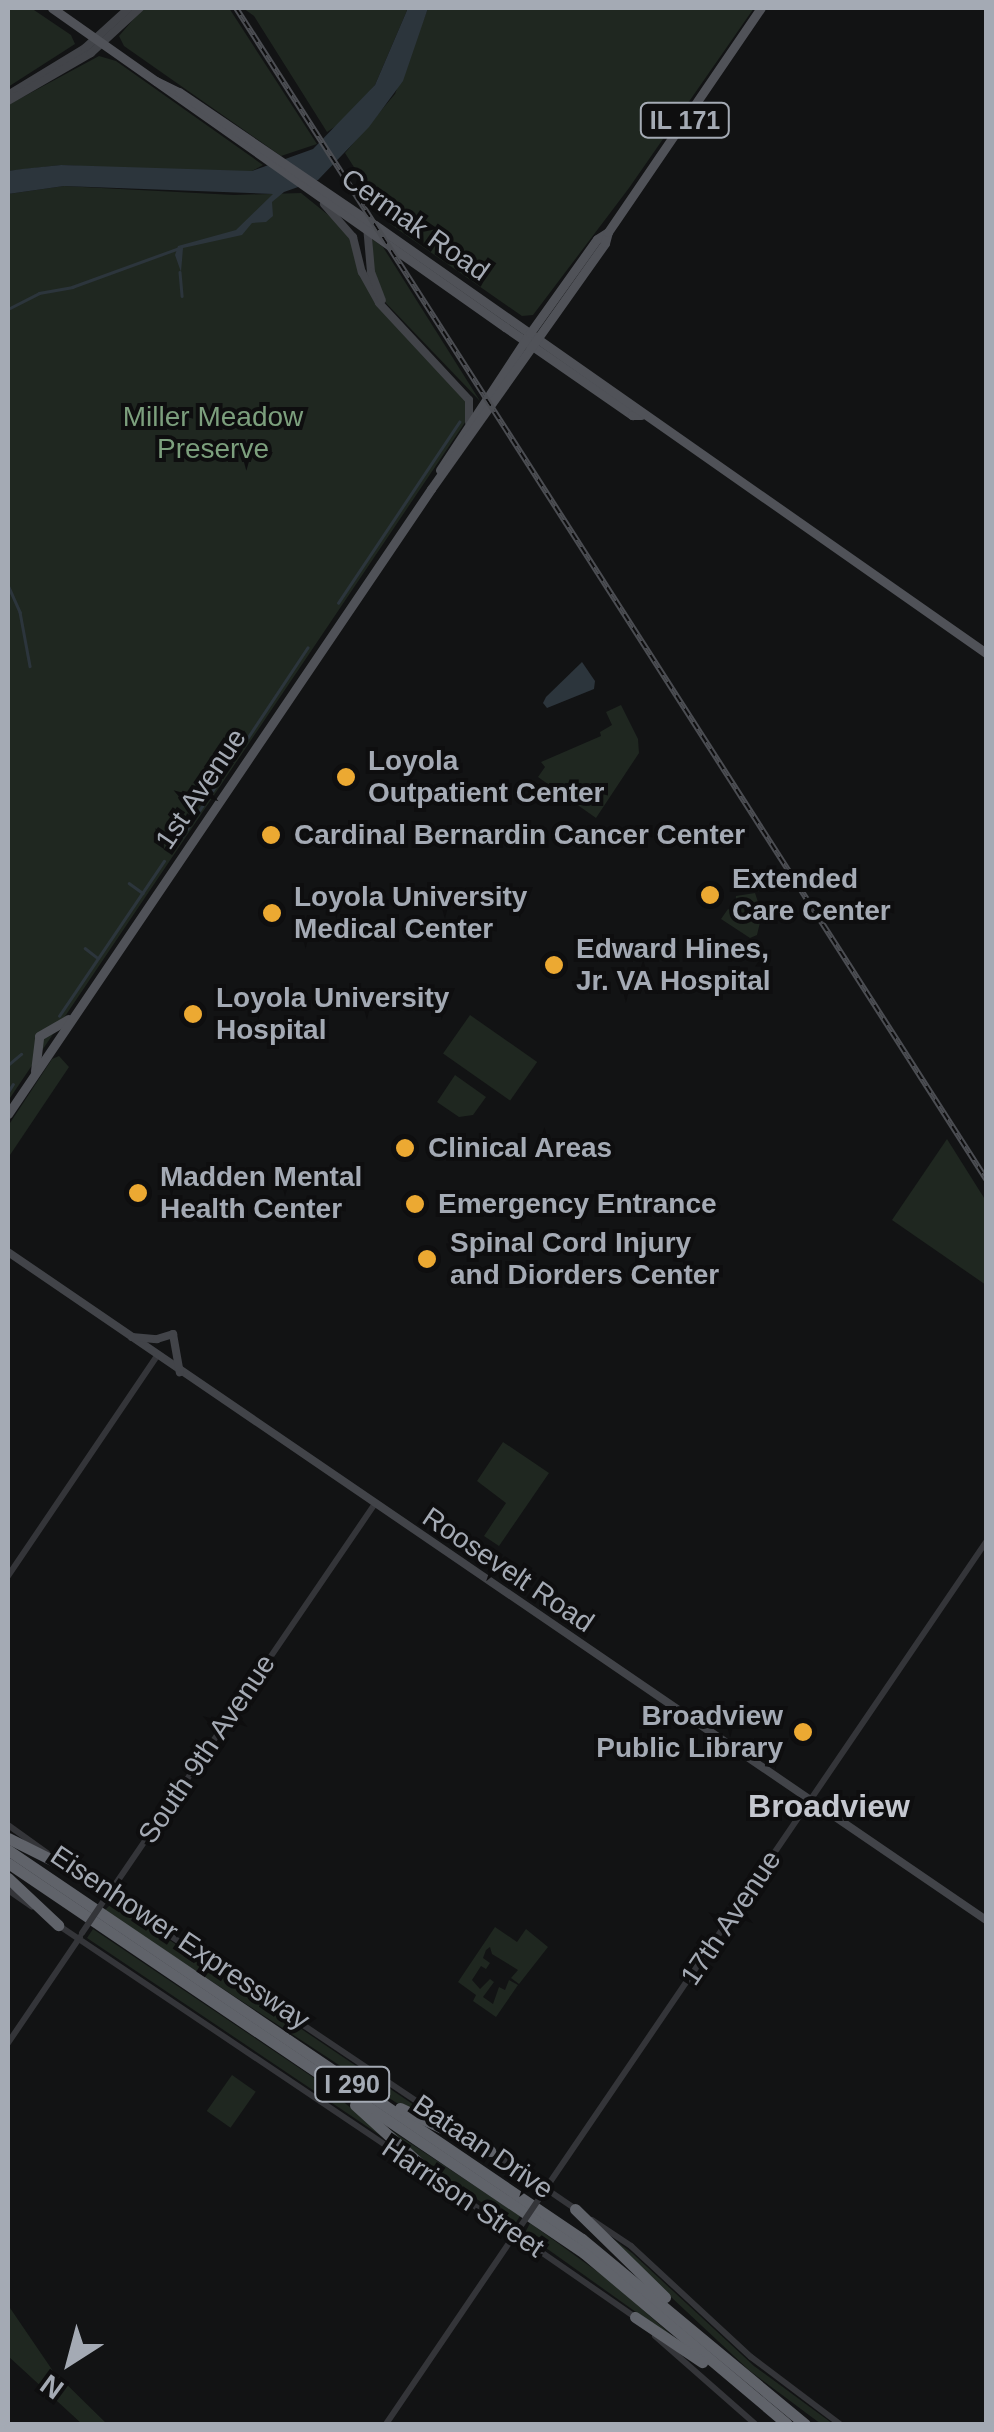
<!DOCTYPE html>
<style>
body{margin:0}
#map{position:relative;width:994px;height:2432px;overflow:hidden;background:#121314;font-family:Arial,sans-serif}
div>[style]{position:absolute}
.green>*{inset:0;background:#1f2720;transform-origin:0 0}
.water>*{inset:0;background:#2c353c}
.stream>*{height:2.5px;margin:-1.25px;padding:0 1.25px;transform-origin:1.25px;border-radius:1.25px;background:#2c353c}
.tertiary>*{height:6px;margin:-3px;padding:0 3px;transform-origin:3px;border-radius:3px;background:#343539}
.secondary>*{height:8px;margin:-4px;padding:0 4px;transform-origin:4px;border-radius:4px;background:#424449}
.primary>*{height:9px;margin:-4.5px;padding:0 4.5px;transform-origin:4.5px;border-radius:4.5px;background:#505258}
.motorway>*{height:11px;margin:-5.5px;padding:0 5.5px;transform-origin:5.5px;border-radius:5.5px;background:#60636a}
.rail>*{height:6px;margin-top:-3px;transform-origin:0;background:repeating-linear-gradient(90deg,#0e0e0f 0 8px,#4b4d52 0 16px);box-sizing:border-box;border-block:2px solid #4b4d52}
.tertiary-bridge>*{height:6px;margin:-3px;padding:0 3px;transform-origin:3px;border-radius:3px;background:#343539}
.dots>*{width:28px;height:28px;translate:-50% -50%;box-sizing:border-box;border:5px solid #0e0e0f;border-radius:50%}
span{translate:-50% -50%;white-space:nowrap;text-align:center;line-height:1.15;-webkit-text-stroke:8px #0e0e0f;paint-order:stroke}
.shield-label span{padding:2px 8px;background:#0e0e0f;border:2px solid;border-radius:8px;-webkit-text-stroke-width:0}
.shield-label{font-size:25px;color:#a4aab4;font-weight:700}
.street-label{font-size:28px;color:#a4aab4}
.park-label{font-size:28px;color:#7c9f7d}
.poi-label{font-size:28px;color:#a4aab4;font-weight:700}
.left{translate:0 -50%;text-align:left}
.right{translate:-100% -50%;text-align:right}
.quarter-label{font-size:32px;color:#c5c8d0;font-weight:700}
.frame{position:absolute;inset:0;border:10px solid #a4aab4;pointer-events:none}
.north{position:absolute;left:20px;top:2312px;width:100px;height:100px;-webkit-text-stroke:8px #0e0e0f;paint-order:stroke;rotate:216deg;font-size:28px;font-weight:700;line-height:40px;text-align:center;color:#a4aab4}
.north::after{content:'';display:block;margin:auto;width:35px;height:45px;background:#a4aab4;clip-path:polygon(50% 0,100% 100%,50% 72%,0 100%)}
</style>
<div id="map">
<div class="green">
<div style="clip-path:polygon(8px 8px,31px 8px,71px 35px,75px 44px,8px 87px)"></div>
<div style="clip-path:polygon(143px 8px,229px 8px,317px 144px,281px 156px,124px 46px,119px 36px)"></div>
<div style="clip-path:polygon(243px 8px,408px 8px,375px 85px,345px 120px,327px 132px,254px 16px)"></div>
<div style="clip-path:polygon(428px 8px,754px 8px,629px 188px,533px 315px,522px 316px,390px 224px,345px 153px,395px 94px)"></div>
<div style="clip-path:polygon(99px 56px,116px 61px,263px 165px,252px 171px,199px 172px,61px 165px,8px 171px,8px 105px)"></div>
<div style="clip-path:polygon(64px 186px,234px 195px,301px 193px,348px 231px,364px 280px,466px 399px,466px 421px,8px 1101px,8px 194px)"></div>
<div style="clip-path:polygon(372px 239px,383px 247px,480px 401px,385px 302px,374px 277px)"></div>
<div style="clip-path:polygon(621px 705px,638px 739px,639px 753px,596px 818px,538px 777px,545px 767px,541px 762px,601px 736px,600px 732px,612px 725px,606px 712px)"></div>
<div style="clip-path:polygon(755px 893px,762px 914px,757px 935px,750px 938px,721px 919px,728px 909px,735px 912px,736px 896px)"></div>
<div style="left:470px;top:1015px;width:82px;height:47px;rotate:35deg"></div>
<div style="clip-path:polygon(59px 1056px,69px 1067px,8px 1158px,8px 1126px,52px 1059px)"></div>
<div style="clip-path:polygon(455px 1075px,486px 1097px,473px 1115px,459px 1117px,437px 1102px)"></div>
<div style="clip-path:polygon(947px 1139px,986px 1201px,986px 1285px,892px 1220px)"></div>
<div style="clip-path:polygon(503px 1442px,549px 1473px,499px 1546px,484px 1536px,506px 1503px,477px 1481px)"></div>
<div style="clip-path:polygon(113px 1902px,460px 2136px,415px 2115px,132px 1929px,105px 1910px)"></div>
<div style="clip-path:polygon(495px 1927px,517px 1942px,526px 1929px,548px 1947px,519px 1984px,511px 1978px,518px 1970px,492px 1954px,490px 1947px,486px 1950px,483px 1958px,490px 1963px,486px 1969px,481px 1966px,472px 1980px,480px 1989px,490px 1979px,494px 1982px,483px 1997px,493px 2004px,499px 1987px,505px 1990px,509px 1980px,518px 1985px,496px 2017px,473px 2001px,476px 1995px,458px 1982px)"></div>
<div style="clip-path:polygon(93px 1929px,320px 2082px,396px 2146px,87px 1938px)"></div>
<div style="left:232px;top:2075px;width:29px;height:44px;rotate:35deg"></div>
<div style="clip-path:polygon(386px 2127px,520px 2216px,515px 2224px,435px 2172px)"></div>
<div style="clip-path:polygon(530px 2223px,609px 2280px,685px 2347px,525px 2233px)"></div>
<div style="clip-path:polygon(592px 2223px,632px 2253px,754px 2366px,833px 2424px,821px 2424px,750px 2371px)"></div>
<div style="clip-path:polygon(8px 2305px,53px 2371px,107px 2424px,82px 2424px,8px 2356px)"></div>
</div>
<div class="water">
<div style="clip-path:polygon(408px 8px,428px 8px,403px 81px,369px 127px,318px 180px,284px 192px,272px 202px,273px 216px,266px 222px,252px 223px,242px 235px,183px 248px,181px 272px,175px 255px,178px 246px,236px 230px,273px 194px,64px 186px,8px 194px,8px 171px,22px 169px,61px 165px,252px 171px,313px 149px,375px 85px)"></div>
<div style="clip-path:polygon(582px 662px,595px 681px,594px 689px,547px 708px,543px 703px,546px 697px)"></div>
</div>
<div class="stream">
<div style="left:180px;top:272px;width:24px;rotate:85deg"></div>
<div style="left:8px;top:309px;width:35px;rotate:-27deg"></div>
<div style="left:39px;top:293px;width:34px;rotate:-10deg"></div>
<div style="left:72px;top:287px;width:114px;rotate:-20deg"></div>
<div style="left:8px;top:585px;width:30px;rotate:66deg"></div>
<div style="left:20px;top:612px;width:55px;rotate:79.5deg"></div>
<div style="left:338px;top:603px;width:218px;rotate:-56.2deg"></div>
<div style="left:179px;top:841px;width:232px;rotate:-56.4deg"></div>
<div style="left:129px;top:883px;width:17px;rotate:36deg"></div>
<div style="left:85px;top:948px;width:16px;rotate:38deg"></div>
<div style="left:59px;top:1016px;width:187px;rotate:-55.9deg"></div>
<div style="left:8px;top:1075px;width:10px;rotate:-90deg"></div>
<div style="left:8px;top:1065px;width:17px;rotate:-40deg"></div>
<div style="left:8px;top:1092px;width:9px;rotate:-58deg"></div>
</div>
<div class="tertiary">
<div style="left:8px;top:1576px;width:266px;rotate:-55.9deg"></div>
<div style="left:8px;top:1825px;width:48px;rotate:35.7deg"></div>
<div style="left:74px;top:1871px;width:468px;rotate:33.9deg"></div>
<div style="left:8px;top:1890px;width:29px;rotate:35deg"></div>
<div style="left:106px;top:1898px;width:474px;rotate:-55.7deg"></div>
<div style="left:58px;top:1925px;width:428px;rotate:33.9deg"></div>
<div style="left:8px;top:2043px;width:128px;rotate:-55.8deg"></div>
<div style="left:489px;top:2150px;width:103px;rotate:34.3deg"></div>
<div style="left:440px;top:2182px;width:237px;rotate:34.7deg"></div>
<div style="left:546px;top:2188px;width:782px;rotate:-55.74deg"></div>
<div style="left:592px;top:2220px;width:47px;rotate:33.7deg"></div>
<div style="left:631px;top:2246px;width:163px;rotate:42.8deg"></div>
<div style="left:751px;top:2357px;width:111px;rotate:37deg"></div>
<div style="left:655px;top:2336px;width:133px;rotate:41.3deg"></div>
<div style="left:386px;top:2424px;width:231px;rotate:-55.8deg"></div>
</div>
<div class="secondary">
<div style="left:8px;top:95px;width:90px;rotate:-31.4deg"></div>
<div style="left:85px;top:48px;width:59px;rotate:-42.3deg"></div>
<div style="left:8px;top:101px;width:96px;rotate:-30deg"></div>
<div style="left:91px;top:53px;width:67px;rotate:-42.6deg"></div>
<div style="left:324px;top:204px;width:44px;rotate:48.7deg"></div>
<div style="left:353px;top:237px;width:36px;rotate:76deg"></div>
<div style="left:362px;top:272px;width:35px;rotate:61deg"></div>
<div style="left:379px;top:303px;width:132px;rotate:47.1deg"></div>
<div style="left:469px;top:400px;width:22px;rotate:90deg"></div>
<div style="left:367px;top:226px;width:46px;rotate:85deg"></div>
<div style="left:371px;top:272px;width:30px;rotate:69deg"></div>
<div style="left:8px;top:1252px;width:1184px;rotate:34.33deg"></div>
<div style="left:132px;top:1337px;width:25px;rotate:5deg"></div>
<div style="left:157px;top:1339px;width:17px;rotate:-17deg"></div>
<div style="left:173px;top:1334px;width:39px;rotate:80deg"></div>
</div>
<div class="primary">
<div style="left:52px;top:8px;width:554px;rotate:35.15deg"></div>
<div style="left:505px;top:327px;width:155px;rotate:34.7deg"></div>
<div style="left:632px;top:415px;width:9px"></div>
<div style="left:156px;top:81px;width:25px;rotate:26deg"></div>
<div style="left:179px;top:92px;width:237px;rotate:34.2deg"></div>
<div style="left:375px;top:225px;width:746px;rotate:35.01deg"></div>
<div style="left:440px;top:470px;width:164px;rotate:-56.7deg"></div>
<div style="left:530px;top:333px;width:115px;rotate:-54.5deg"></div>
<div style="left:597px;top:239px;width:13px;rotate:-32deg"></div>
<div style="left:35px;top:1071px;width:35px;rotate:-83deg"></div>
<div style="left:39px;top:1036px;width:34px;rotate:-30deg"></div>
<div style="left:8px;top:1114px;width:755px;rotate:-55.91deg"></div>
<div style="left:431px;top:489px;width:301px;rotate:-54.7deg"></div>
<div style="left:605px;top:243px;width:11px;rotate:-75deg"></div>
<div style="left:608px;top:232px;width:271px;rotate:-55.7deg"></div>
</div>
<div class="motorway">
<div style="left:8px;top:1838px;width:76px;rotate:26.6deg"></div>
<div style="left:8px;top:1850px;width:693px;rotate:34.13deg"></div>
<div style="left:582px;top:2239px;width:290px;rotate:39.7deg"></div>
<div style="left:8px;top:1863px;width:696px;rotate:34.1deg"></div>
<div style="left:584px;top:2253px;width:265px;rotate:40.1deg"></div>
<div style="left:8px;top:1878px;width:69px;rotate:43.2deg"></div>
<div style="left:355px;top:2105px;width:116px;rotate:42.2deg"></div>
<div style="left:400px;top:2108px;width:100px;rotate:25.5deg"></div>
<div style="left:575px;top:2209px;width:126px;rotate:44.4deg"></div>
<div style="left:635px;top:2317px;width:81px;rotate:33.9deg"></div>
</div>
<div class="rail">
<div style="left:236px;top:8px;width:1391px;rotate:57.36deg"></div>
</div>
<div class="tertiary-bridge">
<div style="left:82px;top:1933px;width:41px;rotate:-55.9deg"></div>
<div style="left:520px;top:2227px;width:40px;rotate:-56deg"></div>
</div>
<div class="dots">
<div style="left:346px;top:777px;background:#eca932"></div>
<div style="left:271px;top:835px;background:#eca932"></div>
<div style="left:710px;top:895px;background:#eca932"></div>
<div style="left:272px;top:913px;background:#eca932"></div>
<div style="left:554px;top:965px;background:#eca932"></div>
<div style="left:193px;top:1014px;background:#eca932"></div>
<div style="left:405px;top:1148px;background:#eca932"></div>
<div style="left:138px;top:1193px;background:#eca932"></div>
<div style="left:415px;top:1204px;background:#eca932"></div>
<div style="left:427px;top:1259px;background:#eca932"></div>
<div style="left:803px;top:1732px;background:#eca932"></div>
</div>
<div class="shield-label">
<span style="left:685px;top:120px">IL 171</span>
<span style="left:352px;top:2084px">I 290</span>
</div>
<div class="street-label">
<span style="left:415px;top:225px;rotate:35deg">Cermak Road</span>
<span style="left:201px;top:789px;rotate:-56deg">1st Avenue</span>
<span style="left:508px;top:1570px;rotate:34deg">Roosevelt Road</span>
<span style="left:207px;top:1749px;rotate:-56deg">South 9th Avenue</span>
<span style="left:731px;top:1918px;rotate:-56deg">17th Avenue</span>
<span style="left:180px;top:1938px;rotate:34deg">Eisenhower Expressway</span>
<span style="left:483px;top:2147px;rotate:34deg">Bataan Drive</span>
<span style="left:463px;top:2198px;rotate:34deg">Harrison Street</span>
</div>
<div class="park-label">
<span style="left:213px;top:433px">Miller Meadow<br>Preserve</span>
</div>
<div class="poi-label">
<span class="left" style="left:368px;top:777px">Loyola<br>Outpatient Center</span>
<span class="left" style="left:294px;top:835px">Cardinal Bernardin Cancer Center</span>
<span class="left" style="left:732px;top:895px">Extended<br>Care Center</span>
<span class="left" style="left:294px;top:913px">Loyola University<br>Medical Center</span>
<span class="left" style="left:576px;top:965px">Edward Hines,<br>Jr. VA Hospital</span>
<span class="left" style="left:216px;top:1014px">Loyola University<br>Hospital</span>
<span class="left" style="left:428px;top:1148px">Clinical Areas</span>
<span class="left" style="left:160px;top:1193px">Madden Mental<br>Health Center</span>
<span class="left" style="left:438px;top:1204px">Emergency Entrance</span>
<span class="left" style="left:450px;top:1259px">Spinal Cord Injury<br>and Diorders Center</span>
<span class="right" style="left:783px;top:1732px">Broadview<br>Public Library</span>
</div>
<div class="quarter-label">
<span style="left:829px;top:1806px">Broadview</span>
</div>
<div class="frame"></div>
<div class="north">N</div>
</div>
